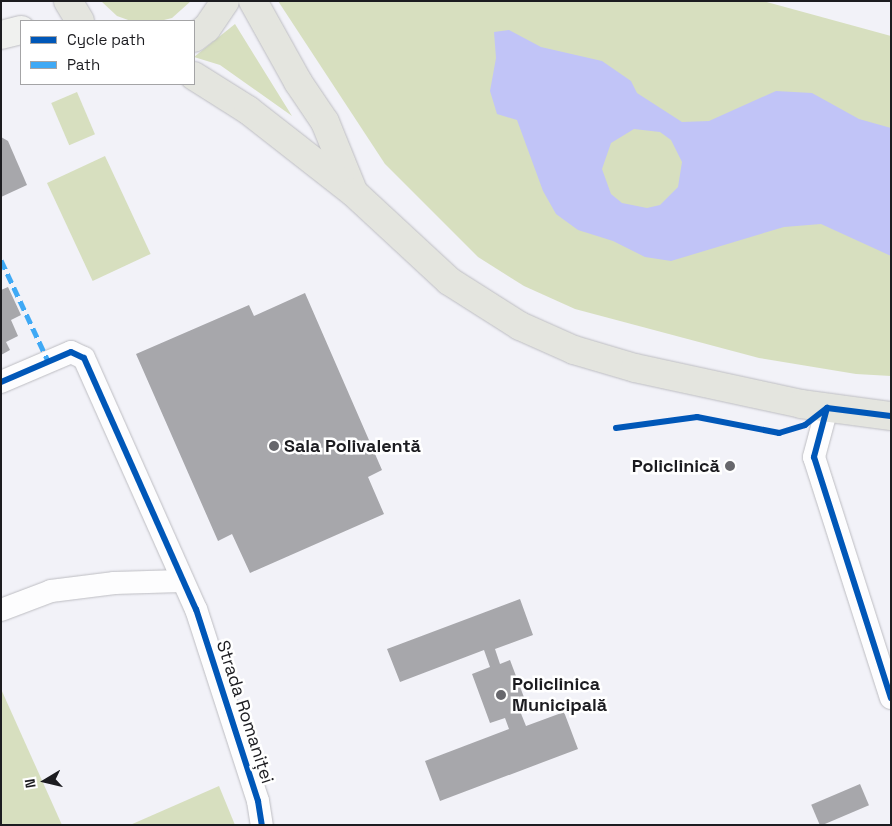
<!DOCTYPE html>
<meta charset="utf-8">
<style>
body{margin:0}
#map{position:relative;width:892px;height:826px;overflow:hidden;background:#f2f2f8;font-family:"Space Grotesk",sans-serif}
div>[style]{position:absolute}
.green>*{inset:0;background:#d7dfbf;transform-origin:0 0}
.water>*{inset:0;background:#c1c4f7}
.building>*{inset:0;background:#a7a7ab;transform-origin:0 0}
.roads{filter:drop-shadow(0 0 1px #bdbdc2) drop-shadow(0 0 1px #bdbdc2)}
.street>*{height:22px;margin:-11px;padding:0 11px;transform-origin:11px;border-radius:11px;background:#fdfdfe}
.secondary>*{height:28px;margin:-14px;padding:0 14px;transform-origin:14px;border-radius:14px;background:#f0f1ef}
.primary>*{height:28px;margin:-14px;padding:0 14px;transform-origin:14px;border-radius:14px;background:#e4e5df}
.quiet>*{height:5px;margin-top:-2.5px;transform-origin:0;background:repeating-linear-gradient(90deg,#3fa9f5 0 10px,transparent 0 15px)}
.cycleway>*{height:6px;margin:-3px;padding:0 3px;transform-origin:3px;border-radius:3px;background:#0057b8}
.dots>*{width:14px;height:14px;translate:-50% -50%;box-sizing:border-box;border:2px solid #fff;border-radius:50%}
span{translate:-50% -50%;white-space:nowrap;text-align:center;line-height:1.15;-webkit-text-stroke:5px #fff;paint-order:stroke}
.poi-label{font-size:18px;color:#1c1c20;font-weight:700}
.left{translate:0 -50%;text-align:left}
.right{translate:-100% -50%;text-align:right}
.street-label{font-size:18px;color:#1c1c20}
.frame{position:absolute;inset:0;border:2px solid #1c1c20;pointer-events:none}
.legend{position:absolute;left:20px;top:20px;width:175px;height:65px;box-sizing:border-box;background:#fff;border:1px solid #a4a4a6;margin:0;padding:6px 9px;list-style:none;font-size:15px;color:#1c1c20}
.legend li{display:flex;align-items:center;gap:10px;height:25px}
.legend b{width:25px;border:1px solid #a4a4a6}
.north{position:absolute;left:20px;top:756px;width:50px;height:50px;-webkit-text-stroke:4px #fff;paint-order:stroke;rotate:261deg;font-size:14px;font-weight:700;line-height:20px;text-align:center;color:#1c1c20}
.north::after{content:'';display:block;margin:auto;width:18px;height:22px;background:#1c1c20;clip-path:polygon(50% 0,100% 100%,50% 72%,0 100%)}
</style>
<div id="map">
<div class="green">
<div style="clip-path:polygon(101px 1px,191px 1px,172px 18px,160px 21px,131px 21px,117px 16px)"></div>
<div style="clip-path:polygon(278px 1px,763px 1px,891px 36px,891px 376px,856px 374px,759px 358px,575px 309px,524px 286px,478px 257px,385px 164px)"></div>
<div style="clip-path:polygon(235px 24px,292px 116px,220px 65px,194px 57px)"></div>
<div style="left:77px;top:92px;width:46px;height:28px;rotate:67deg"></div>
<div style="left:105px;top:156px;width:108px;height:64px;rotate:65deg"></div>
<div style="clip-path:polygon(1px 689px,62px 825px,1px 825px)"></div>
<div style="clip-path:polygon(219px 786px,235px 825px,130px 825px)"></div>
</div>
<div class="water">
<div style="clip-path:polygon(evenodd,509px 30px,541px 47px,602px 61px,631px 81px,637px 93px,682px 122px,709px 121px,776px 91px,812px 93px,859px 119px,891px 128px,891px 256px,821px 224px,784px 227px,671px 261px,645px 257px,613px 241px,578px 230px,556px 214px,543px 191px,517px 120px,497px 114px,490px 91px,496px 58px,494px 32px,509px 30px,634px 129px,660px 132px,671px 140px,682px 162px,678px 187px,660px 205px,647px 208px,622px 203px,611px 194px,602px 169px,611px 143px,634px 129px)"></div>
</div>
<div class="building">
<div style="clip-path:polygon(1px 137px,8px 141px,27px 185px,1px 197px)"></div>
<div style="clip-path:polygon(8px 287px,21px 315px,11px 320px,18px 336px,6px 342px,10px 350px,1px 355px,1px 290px)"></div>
<div style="clip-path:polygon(305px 293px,382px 470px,368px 477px,384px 514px,250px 573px,232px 534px,218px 541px,136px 354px,249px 305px,254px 316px)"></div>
<div style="clip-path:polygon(520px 599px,533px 635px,495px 649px,500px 664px,510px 660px,528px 708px,520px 711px,526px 726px,564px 712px,578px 749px,440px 801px,425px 761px,509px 729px,505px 718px,490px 723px,472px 674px,490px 667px,484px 650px,400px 682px,387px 649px)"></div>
<div style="left:860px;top:784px;width:23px;height:53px;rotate:67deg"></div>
</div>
<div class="roads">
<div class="street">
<div style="left:1px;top:382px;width:76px;rotate:-23.2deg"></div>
<div style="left:71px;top:352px;width:14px;rotate:25deg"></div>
<div style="left:84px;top:358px;width:275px;rotate:66deg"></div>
<div style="left:196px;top:609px;width:202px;rotate:72.1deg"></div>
<div style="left:258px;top:801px;width:24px;rotate:81deg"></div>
<div style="left:827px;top:408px;width:51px;rotate:104.9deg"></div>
<div style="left:814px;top:457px;width:253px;rotate:72.3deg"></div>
<div style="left:1px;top:610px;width:53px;rotate:-20.8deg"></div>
<div style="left:51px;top:591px;width:64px;rotate:-7.2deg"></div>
<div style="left:114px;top:583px;width:68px;rotate:-1.7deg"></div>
</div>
<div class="secondary">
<div style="left:1px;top:35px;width:21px;rotate:-14deg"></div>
</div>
<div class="primary">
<div style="left:68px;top:1px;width:23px;rotate:59deg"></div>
<div style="left:253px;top:1px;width:93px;rotate:60.9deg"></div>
<div style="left:298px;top:82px;width:48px;rotate:56deg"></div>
<div style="left:325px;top:122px;width:74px;rotate:67.9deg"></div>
<div style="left:194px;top:38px;width:16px;rotate:-38deg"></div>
<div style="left:207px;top:28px;width:32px;rotate:-56deg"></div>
<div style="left:194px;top:76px;width:64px;rotate:32.2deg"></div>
<div style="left:248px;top:110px;width:133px;rotate:38deg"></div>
<div style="left:353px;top:192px;width:131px;rotate:42.8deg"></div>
<div style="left:449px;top:281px;width:84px;rotate:32.4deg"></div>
<div style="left:520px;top:326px;width:59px;rotate:24deg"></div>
<div style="left:574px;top:350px;width:64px;rotate:16.4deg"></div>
<div style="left:635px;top:368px;width:170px;rotate:12.2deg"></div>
<div style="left:801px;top:404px;width:91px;rotate:7.6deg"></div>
</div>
</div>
<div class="quiet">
<div style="left:1px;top:260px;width:111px;rotate:65deg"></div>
</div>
<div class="cycleway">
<div style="left:1px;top:382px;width:76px;rotate:-23.2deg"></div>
<div style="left:71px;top:352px;width:14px;rotate:25deg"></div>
<div style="left:84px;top:358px;width:275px;rotate:66deg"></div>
<div style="left:196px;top:609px;width:202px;rotate:72.1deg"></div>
<div style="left:258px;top:801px;width:24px;rotate:81deg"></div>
<div style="left:827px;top:408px;width:51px;rotate:104.9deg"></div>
<div style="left:814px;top:457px;width:253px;rotate:72.3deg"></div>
<div style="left:827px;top:408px;width:64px;rotate:7.1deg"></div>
<div style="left:616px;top:428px;width:82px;rotate:-7.7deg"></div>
<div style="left:697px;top:417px;width:84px;rotate:11deg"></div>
<div style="left:779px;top:433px;width:27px;rotate:-17deg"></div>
<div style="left:805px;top:425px;width:28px;rotate:-38deg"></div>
</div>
<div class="dots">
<div style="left:274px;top:446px;background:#67676c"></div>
<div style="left:730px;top:466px;background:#67676c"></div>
<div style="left:501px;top:695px;background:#67676c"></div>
</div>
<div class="poi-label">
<span class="left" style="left:284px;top:446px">Sala Polivalentă</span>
<span class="right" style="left:720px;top:466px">Policlinică</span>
<span class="left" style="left:512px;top:695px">Policlinica<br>Municipală</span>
</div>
<div class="street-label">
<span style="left:245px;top:712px;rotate:72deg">Strada Romaniței</span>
</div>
<div class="frame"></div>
<ul class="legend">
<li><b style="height:6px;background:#0057b8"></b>Cycle path</li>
<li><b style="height:6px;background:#3fa9f5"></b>Path</li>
</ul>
<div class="north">N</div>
</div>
